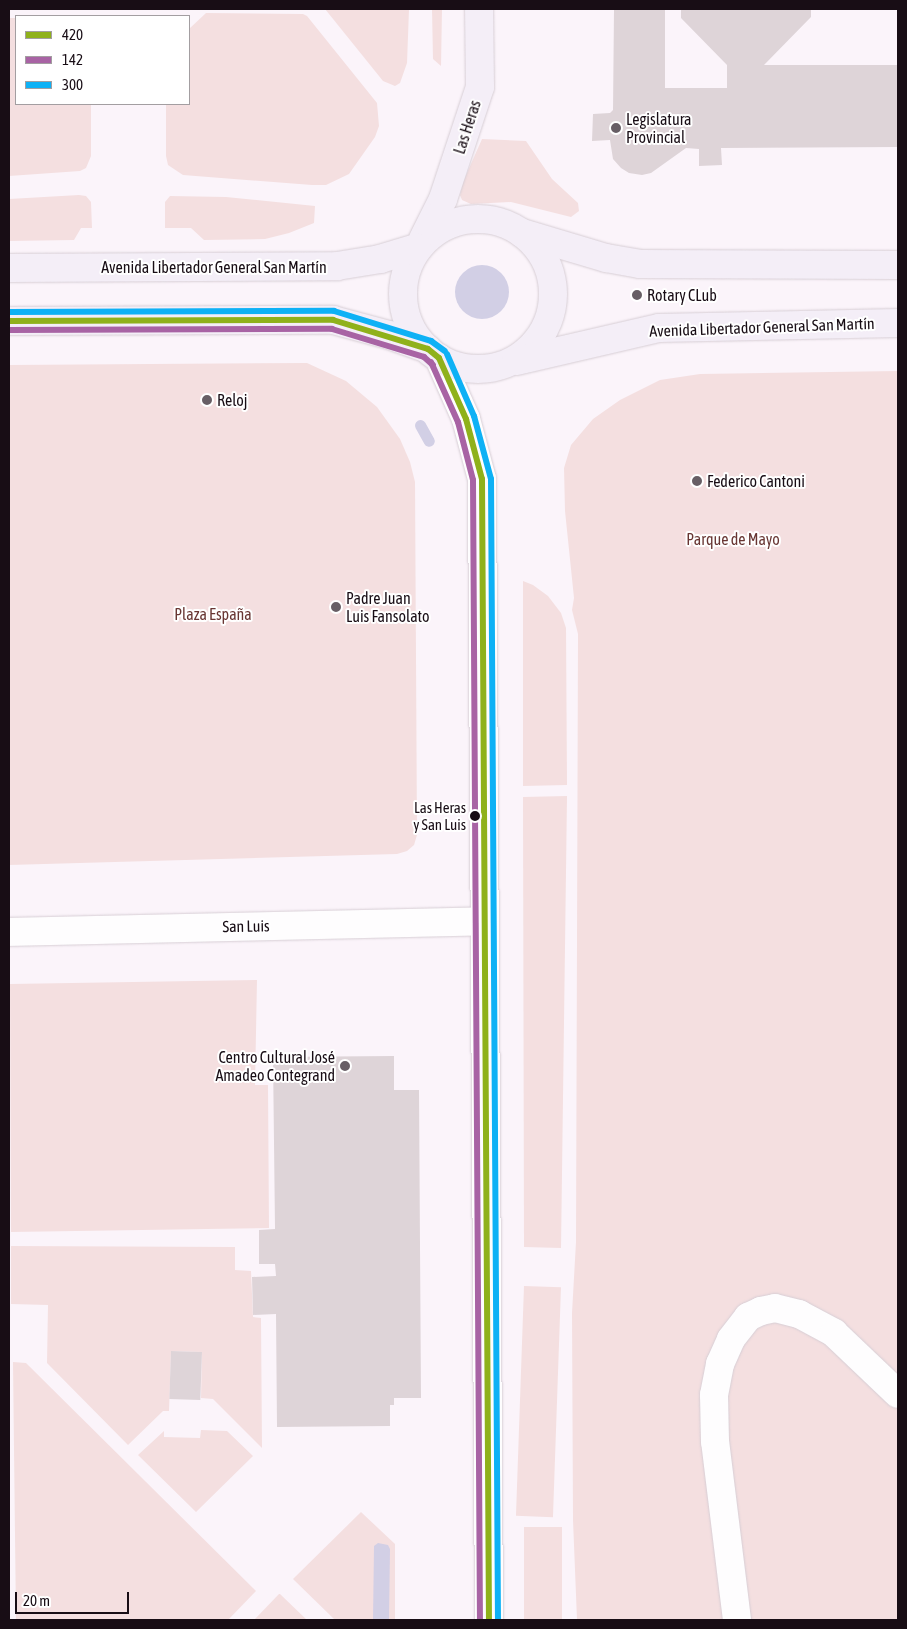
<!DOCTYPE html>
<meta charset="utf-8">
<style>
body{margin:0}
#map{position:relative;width:907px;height:1629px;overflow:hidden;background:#fbf4fa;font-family:"Asap Condensed",sans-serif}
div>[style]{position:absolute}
.green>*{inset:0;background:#f4dfe0;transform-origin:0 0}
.water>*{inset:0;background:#d2cfe5}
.round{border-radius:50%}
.stream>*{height:11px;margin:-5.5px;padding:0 5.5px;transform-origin:5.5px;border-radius:5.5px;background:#d2cfe5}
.building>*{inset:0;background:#ded4d8;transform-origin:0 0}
.roads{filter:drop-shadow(0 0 1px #d7ced5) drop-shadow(0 0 1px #d7ced5)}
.street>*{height:28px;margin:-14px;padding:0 14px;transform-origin:14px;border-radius:14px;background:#fefdfe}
.primary>*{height:28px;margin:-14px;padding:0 14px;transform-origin:14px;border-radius:14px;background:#f4eef7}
.primary>.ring{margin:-14px;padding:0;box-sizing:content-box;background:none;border:28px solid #f4eef7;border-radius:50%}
.bus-1>*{height:6px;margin:-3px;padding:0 3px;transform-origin:3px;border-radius:3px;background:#8fb11b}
.bus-2>*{height:6px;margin:-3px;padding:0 3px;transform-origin:3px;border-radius:3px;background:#a863a4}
.bus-3>*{height:6px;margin:-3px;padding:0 3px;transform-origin:3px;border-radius:3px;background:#0eb1f5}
.dots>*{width:14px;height:14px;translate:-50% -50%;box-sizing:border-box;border:2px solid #fff;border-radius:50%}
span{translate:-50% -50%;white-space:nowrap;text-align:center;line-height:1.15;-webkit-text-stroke:4px #fff;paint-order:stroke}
.bus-label{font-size:15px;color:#180d15}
.right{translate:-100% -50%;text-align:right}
.poi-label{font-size:16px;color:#180d15}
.left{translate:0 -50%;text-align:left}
.street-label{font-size:16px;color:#180d15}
.park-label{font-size:16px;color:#683633}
.frame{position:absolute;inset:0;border:10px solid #180d15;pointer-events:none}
.legend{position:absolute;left:15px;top:15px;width:175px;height:90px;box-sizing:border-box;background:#fff;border:1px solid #a39ea1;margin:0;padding:6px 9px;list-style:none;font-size:15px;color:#180d15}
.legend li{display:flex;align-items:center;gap:10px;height:25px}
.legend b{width:25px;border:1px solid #a39ea1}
.scale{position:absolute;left:15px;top:1592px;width:114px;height:22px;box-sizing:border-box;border:2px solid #180d15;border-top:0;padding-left:6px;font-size:15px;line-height:18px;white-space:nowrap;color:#180d15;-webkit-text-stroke:4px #fff;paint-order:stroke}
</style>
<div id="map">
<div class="green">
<div style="clip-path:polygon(325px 9px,409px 9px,407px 63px,400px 83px,395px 86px,383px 81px)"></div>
<div style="clip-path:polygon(432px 9px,442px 9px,441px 66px,433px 59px)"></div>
<div style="clip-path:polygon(206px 13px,303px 14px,307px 16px,377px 103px,379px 126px,375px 137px,349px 174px,326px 185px,312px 185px,183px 175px,168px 165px,166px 156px,166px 104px,189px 104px,189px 29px)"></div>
<div style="clip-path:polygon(9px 18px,16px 18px,16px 104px,91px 104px,91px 156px,86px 168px,80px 171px,9px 176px)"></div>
<div style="clip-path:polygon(482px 139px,526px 141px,552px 179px,578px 203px,579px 211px,571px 217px,511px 202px,471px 204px,462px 200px,460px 195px,463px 182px)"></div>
<div style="clip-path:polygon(79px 195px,86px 196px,91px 202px,92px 228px,81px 228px,74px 240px,9px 241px,9px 199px)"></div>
<div style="clip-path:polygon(170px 196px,226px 197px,315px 206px,314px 223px,289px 233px,265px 239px,204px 240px,191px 228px,165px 228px,165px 202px)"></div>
<div style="clip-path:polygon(307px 363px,346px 381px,377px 407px,400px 439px,410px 462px,415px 482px,417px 835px,414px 845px,407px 851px,397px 854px,9px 865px,9px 365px)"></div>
<div style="clip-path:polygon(898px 371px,898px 1620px,577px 1620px,573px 1520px,572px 1313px,576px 1242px,578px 634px,572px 610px,574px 598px,565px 511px,564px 468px,571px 445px,593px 419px,620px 400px,660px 380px,700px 374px)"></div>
<div style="clip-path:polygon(523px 581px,533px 585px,548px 596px,561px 613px,566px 628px,567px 785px,523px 786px)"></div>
<div style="clip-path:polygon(567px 796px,561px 1248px,524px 1247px,523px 797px)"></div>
<div style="clip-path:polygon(257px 980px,255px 1085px,268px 1085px,269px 1228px,11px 1232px,10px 984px)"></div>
<div style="clip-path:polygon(11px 1246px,235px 1247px,235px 1270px,251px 1271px,253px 1317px,261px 1318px,262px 1448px,213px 1399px,201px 1398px,202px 1352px,171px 1351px,169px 1411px,163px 1411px,128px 1445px,47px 1363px,48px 1305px,11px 1304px)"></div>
<div style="left:524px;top:1286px;width:37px;height:230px;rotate:2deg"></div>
<div style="clip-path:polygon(13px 1362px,26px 1363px,256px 1591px,228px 1620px,16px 1620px)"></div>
<div style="clip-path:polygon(201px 1430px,227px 1431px,253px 1456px,196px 1512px,138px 1455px,164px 1431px,164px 1437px,200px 1438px)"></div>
<div style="clip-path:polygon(361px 1512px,395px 1544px,395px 1620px,335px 1620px,293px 1579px)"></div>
<div style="left:524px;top:1527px;width:38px;height:93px"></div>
<div style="clip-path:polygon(279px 1594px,280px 1594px,307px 1620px,254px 1620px)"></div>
</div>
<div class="water">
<div class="round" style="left:455px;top:265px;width:54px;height:54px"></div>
<div style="clip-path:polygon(378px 1543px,388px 1545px,390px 1549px,389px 1620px,373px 1620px,374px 1546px)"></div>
</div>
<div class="stream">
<div style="left:420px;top:425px;width:18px;rotate:61deg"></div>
</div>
<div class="building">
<div style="clip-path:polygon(614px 9px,665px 9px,665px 88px,727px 88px,727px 65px,681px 18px,681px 9px,811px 9px,811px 17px,764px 65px,898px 65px,898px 147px,721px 148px,722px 165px,699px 166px,699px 149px,686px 148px,651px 173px,642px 175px,629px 173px,621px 168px,613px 159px,610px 140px,592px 141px,593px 114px,610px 113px,613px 110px)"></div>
<div style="clip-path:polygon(394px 1056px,394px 1090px,419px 1090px,421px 1398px,394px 1398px,394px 1405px,390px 1405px,390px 1426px,277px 1427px,276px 1314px,253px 1315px,252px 1277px,276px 1276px,275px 1264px,259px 1264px,259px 1230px,275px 1229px,273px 1057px)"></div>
<div style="left:171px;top:1351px;width:31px;height:48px;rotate:2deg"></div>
</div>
<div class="roads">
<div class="street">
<div style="left:439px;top:358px;width:67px;rotate:66.1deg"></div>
<div style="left:466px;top:419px;width:62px;rotate:75.1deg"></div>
<div style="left:482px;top:479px;width:1141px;rotate:89.65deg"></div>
<div style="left:9px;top:932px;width:475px;rotate:-1.3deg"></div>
<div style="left:737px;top:1620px;width:179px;rotate:-97deg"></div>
<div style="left:715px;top:1442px;width:47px;rotate:-91.2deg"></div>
<div style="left:714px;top:1395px;width:32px;rotate:-79deg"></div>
<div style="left:720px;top:1364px;width:27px;rotate:-66deg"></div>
<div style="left:731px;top:1339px;width:28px;rotate:-52deg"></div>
<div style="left:748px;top:1317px;width:14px;rotate:-25deg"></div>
<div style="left:761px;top:1311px;width:14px;rotate:-12deg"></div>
<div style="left:775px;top:1308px;width:25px;rotate:14deg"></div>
<div style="left:799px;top:1314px;width:40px;rotate:28deg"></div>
<div style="left:834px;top:1333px;width:88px;rotate:43.6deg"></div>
</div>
<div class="primary">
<div class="ring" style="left:403px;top:219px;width:122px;height:122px"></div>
<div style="left:522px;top:233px;width:88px;rotate:16.6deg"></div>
<div style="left:606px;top:258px;width:34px;rotate:10deg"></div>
<div style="left:639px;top:264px;width:259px;rotate:0.2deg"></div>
<div style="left:423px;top:239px;width:45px;rotate:-63.4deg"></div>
<div style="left:443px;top:199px;width:118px;rotate:-71.7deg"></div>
<div style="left:480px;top:87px;width:78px;rotate:-90.7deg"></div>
<div style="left:9px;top:268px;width:328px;rotate:-0.3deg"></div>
<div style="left:337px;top:266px;width:44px;rotate:-9.2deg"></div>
<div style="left:380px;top:259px;width:39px;rotate:-17deg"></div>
<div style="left:9px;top:321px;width:324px;rotate:-0.2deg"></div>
<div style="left:333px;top:320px;width:58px;rotate:15deg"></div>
<div style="left:389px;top:335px;width:41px;rotate:19.7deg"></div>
<div style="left:516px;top:361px;width:147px;rotate:-13deg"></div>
<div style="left:659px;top:328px;width:239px;rotate:-1.2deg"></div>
</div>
</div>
<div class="bus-1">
<div style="left:9px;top:321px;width:324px;rotate:-0.2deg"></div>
<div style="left:333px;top:320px;width:99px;rotate:17deg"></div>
<div style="left:428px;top:349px;width:14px;rotate:39deg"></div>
<div style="left:439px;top:358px;width:67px;rotate:66.1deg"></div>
<div style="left:466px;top:419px;width:62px;rotate:75.1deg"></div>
<div style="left:482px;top:479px;width:1141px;rotate:89.65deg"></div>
</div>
<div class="bus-2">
<div style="left:9px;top:330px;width:323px;rotate:-0.2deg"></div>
<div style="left:332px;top:329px;width:96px;rotate:16.9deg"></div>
<div style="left:424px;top:357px;width:12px;rotate:42deg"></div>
<div style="left:431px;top:362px;width:66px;rotate:65.8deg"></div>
<div style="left:458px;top:422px;width:60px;rotate:75.5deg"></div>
<div style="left:473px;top:480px;width:1140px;rotate:89.65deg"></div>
</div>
<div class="bus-3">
<div style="left:9px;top:312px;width:325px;rotate:-0.2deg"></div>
<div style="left:334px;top:311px;width:102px;rotate:17.2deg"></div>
<div style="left:431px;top:341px;width:17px;rotate:36deg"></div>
<div style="left:447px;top:354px;width:68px;rotate:66.5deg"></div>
<div style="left:474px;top:416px;width:65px;rotate:74.9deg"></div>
<div style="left:491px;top:479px;width:1141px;rotate:89.65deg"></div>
</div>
<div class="dots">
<div style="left:616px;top:128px;background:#675e65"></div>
<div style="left:637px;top:295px;background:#675e65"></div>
<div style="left:207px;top:400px;background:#675e65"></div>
<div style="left:697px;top:481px;background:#675e65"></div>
<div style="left:336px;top:607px;background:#675e65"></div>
<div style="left:475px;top:816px;background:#180d15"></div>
<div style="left:345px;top:1066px;background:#675e65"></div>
</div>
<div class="bus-label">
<span class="right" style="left:466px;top:816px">Las Heras<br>y San Luis</span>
</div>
<div class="poi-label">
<span class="left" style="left:626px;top:128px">Legislatura<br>Provincial</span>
<span class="left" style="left:647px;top:295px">Rotary CLub</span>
<span class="left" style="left:217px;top:400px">Reloj</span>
<span class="left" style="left:707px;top:481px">Federico Cantoni</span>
<span class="left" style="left:346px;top:607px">Padre Juan<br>Luis Fansolato</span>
<span class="right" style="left:335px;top:1066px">Centro Cultural José<br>Amadeo Contegrand</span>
</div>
<div class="street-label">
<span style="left:467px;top:127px;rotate:-72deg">Las Heras</span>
<span style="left:214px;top:267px">Avenida Libertador General San Martín</span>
<span style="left:762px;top:327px;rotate:-2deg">Avenida Libertador General San Martín</span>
<span style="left:246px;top:926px;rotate:-1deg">San Luis</span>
</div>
<div class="park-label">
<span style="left:733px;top:539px">Parque de Mayo</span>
<span style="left:213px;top:614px">Plaza España</span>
</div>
<div class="frame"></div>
<ul class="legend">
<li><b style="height:6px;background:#8fb11b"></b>420</li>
<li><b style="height:6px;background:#a863a4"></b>142</li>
<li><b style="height:6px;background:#0eb1f5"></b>300</li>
</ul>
<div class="scale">20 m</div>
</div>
